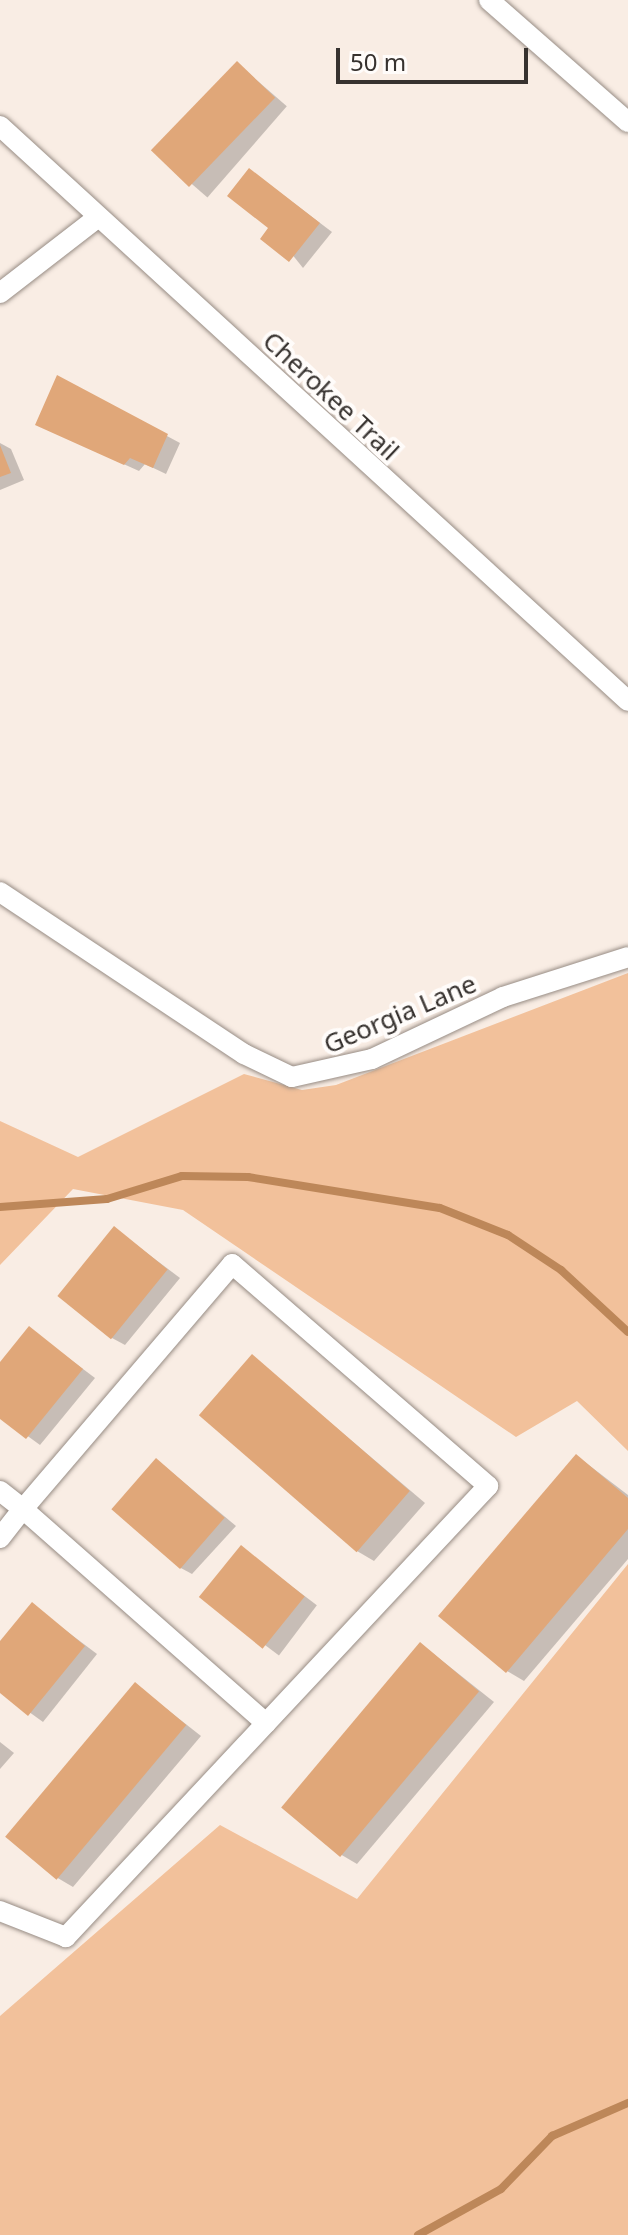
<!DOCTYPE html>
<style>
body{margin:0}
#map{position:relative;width:628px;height:2235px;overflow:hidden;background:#f9ede4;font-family:"Noto Sans",sans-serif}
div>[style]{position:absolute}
.green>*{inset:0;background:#f2c19b}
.shadow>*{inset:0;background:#0003;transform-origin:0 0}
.stream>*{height:8px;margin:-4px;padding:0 4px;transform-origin:4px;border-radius:4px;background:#bd8759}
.building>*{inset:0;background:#e0a779;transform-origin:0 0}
.roads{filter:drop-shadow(0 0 2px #978c84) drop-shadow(0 0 2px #978c84)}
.minor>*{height:20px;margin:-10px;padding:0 10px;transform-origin:10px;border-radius:10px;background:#fff}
span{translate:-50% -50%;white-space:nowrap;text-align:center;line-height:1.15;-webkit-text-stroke:8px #fffcfa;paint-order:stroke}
.street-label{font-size:26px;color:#37322f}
.scale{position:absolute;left:336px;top:48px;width:192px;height:36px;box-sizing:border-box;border:4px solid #37322f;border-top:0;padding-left:10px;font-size:24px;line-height:28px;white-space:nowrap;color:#37322f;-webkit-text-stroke:6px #fffcfa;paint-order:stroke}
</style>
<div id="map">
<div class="green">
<div style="clip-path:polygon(628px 973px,628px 1451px,577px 1401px,516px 1437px,183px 1210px,73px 1189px,0 1265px,0 1121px,78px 1157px,244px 1074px,302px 1090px,336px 1085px)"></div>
<div style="clip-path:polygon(628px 1564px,628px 2235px,0 2235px,0 2016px,220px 1825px,357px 1899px)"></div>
</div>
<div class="shadow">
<div style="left:237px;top:63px;width:66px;height:121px;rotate:41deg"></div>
<div style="clip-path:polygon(250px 170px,332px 232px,303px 268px,271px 228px)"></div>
<div style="clip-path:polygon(37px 425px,167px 436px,180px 443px,166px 474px,145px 464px,139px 471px)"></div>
<div style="clip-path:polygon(0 443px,11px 449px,24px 480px,0 490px)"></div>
<div style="clip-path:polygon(115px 1229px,180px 1278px,125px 1345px,112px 1338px)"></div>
<div style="clip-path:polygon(30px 1329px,95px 1378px,40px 1445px,0 1416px,0 1365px)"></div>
<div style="clip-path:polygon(253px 1357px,425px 1503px,374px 1561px,357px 1551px)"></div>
<div style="clip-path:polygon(577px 1456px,628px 1495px,628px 1559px,524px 1681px,507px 1671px)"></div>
<div style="clip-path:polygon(157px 1460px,236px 1526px,192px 1574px,179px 1567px)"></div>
<div style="left:241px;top:1548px;width:95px;height:63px;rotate:37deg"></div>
<div style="clip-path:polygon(32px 1605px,97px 1654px,43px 1722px,0 1691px,0 1645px)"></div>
<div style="clip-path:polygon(421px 1644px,494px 1702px,357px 1864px,340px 1854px)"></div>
<div style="clip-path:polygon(136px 1685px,201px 1736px,73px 1887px,56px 1877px)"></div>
<div style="clip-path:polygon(0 1742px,14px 1753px,0 1769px)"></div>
</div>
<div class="stream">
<div style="left:0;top:1207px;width:107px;rotate:-4.3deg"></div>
<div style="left:107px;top:1199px;width:78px;rotate:-17deg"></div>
<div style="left:182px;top:1176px;width:66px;rotate:0.9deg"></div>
<div style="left:248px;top:1177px;width:194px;rotate:9.2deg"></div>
<div style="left:440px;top:1208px;width:73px;rotate:21.7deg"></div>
<div style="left:508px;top:1235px;width:64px;rotate:33.4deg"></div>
<div style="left:561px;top:1270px;width:91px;rotate:42.8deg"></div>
<div style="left:418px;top:2235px;width:95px;rotate:-29deg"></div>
<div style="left:501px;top:2189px;width:74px;rotate:-46.1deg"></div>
<div style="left:552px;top:2136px;width:83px;rotate:-23.5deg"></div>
</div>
<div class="building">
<div style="left:237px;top:61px;width:53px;height:124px;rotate:44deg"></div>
<div style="clip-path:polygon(249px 168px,320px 223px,289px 262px,260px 239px,268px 228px,227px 196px)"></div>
<div style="clip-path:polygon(57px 375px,168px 434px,153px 468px,130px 458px,124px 465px,35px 425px)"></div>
<div style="clip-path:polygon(0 445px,11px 473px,0 477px)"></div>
<div style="left:114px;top:1226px;width:69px;height:90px;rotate:39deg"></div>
<div style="clip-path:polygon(29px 1326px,83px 1369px,26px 1439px,0 1419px,0 1362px)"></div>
<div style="left:252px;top:1354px;width:209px;height:81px;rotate:41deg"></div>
<div style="clip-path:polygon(576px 1454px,628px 1498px,628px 1529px,506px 1673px,438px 1616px)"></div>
<div style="left:156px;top:1458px;width:91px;height:68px;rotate:41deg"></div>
<div style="left:241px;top:1545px;width:82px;height:67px;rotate:39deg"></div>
<div style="clip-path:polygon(32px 1602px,85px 1646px,28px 1716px,0 1693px,0 1641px)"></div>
<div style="left:420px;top:1642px;width:77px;height:216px;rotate:40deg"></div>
<div style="left:135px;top:1682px;width:67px;height:202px;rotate:40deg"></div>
</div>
<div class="roads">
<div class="minor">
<div style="left:489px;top:0;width:185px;rotate:41.3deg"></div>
<div style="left:0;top:126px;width:851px;rotate:42.48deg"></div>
<div style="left:0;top:293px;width:123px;rotate:-37.7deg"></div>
<div style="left:0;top:892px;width:293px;rotate:33.6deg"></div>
<div style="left:244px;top:1054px;width:53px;rotate:25.6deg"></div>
<div style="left:292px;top:1077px;width:82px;rotate:-12.7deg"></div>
<div style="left:372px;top:1059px;width:145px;rotate:-25.3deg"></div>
<div style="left:503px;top:997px;width:131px;rotate:-17.7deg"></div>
<div style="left:0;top:1491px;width:29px;rotate:38deg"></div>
<div style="left:23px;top:1509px;width:322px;rotate:-49.5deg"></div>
<div style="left:232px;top:1264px;width:339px;rotate:40.9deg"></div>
<div style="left:488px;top:1486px;width:618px;rotate:133.1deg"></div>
<div style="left:66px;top:1937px;width:71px;rotate:-158.5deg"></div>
<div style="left:0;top:1538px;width:37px;rotate:-52deg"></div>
<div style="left:23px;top:1509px;width:324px;rotate:41.4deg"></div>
</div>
</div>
<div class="street-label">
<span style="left:331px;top:396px;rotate:43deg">Cherokee Trail</span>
<span style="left:400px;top:1014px;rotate:-23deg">Georgia Lane</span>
</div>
<div class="scale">50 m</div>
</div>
